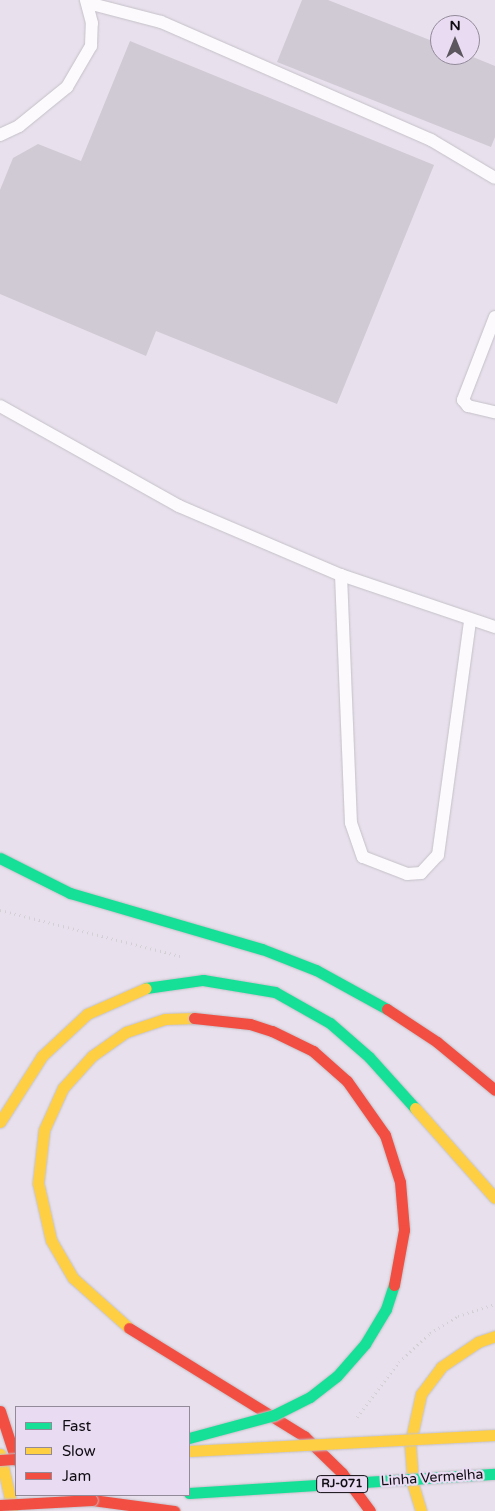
<!DOCTYPE html>
<style>
body{margin:0}
#map{position:relative;width:495px;height:1511px;overflow:hidden;background:#e8e1ed;font-family:"Varela Round",sans-serif}
div>[style]{position:absolute}
.building>*{inset:0;background:#d0cad4}
.path>*{height:3px;margin-top:-1.5px;transform-origin:0;background:repeating-linear-gradient(90deg,#d2d0d4 0 1px,transparent 0 5px)}
.roads{filter:drop-shadow(0 0 1px #c4c0c8) drop-shadow(0 0 1px #c4c0c8)}
.lane>*{height:12px;margin:-6px;padding:0 6px;transform-origin:6px;border-radius:6px;background:#fcfafc}
.fast>*{height:11px;margin:-5.5px;padding:0 5.5px;transform-origin:5.5px;border-radius:5.5px;background:#16e098}
.slow>*{height:11px;margin:-5.5px;padding:0 5.5px;transform-origin:5.5px;border-radius:5.5px;background:#ffcf43}
.jam>*{height:11px;margin:-5.5px;padding:0 5.5px;transform-origin:5.5px;border-radius:5.5px;background:#f24e42}
.bridges{filter:drop-shadow(0 0 1px #c4c0c8) drop-shadow(0 0 1px #c4c0c8)}
.fast-bridge>*{height:11px;margin:-5.5px;padding:0 5.5px;transform-origin:5.5px;border-radius:5.5px;background:#16e098}
.slow-bridge>*{height:11px;margin:-5.5px;padding:0 5.5px;transform-origin:5.5px;border-radius:5.5px;background:#ffcf43}
.jam-bridge>*{height:11px;margin:-5.5px;padding:0 5.5px;transform-origin:5.5px;border-radius:5.5px;background:#f24e42}
span{translate:-50% -50%;white-space:nowrap;text-align:center;line-height:1.15;-webkit-text-stroke:4.5px #e9dcf2;paint-order:stroke}
.shield-label span{padding:1px 4px;background:#e9dcf2;border:1px solid;border-radius:4px;-webkit-text-stroke-width:0}
.shield-label{font-size:12px;color:#100c13;font-weight:700}
.street-label{font-size:14px;color:#100c13}
.legend{position:absolute;left:15px;top:1406px;width:175px;height:90px;box-sizing:border-box;background:#e9dcf2;border:1px solid #928999;margin:0;padding:6px 9px;list-style:none;font-size:15px;color:#100c13}
.legend li{display:flex;align-items:center;gap:10px;height:25px}
.legend b{width:25px;border:1px solid #928999}
.north{position:absolute;left:430px;top:15px;width:50px;height:50px;box-sizing:border-box;background:#e9dcf2;border:1px solid #928999;border-radius:50%;rotate:0deg;font-size:14px;font-weight:700;line-height:20px;text-align:center;color:#100c13}
.north::after{content:'';display:block;margin:auto;width:18px;height:22px;background:#5c575f;clip-path:polygon(50% 0,100% 100%,50% 72%,0 100%)}
</style>
<div id="map">
<div class="building">
<div style="clip-path:polygon(302px 0,328px 0,440px 44px,440px 55px,468px 55px,495px 66px,495px 137px,491px 147px,277px 62px)"></div>
<div style="clip-path:polygon(130px 41px,434px 165px,337px 404px,156px 331px,146px 356px,0 294px,0 190px,13px 158px,38px 144px,81px 161px)"></div>
</div>
<div class="path">
<div style="left:0;top:910px;width:187px;rotate:14.3deg"></div>
<div style="left:357px;top:1417px;width:69px;rotate:-52.6deg"></div>
<div style="left:399px;top:1362px;width:42px;rotate:-43.1deg"></div>
<div style="left:430px;top:1333px;width:33px;rotate:-31deg"></div>
<div style="left:458px;top:1316px;width:39px;rotate:-18deg"></div>
</div>
<div class="roads">
<div class="lane">
<div style="left:88px;top:3px;width:75px;rotate:14.6deg"></div>
<div style="left:161px;top:22px;width:295px;rotate:23.6deg"></div>
<div style="left:431px;top:140px;width:74px;rotate:30.7deg"></div>
<div style="left:0;top:135px;width:21px;rotate:-25deg"></div>
<div style="left:19px;top:126px;width:62px;rotate:-39.1deg"></div>
<div style="left:67px;top:87px;width:48px;rotate:-59.7deg"></div>
<div style="left:91px;top:46px;width:23px;rotate:-88deg"></div>
<div style="left:92px;top:23px;width:24px;rotate:-105deg"></div>
<div style="left:495px;top:317px;width:89px;rotate:111.1deg"></div>
<div style="left:463px;top:400px;width:8px;rotate:50deg"></div>
<div style="left:468px;top:406px;width:28px;rotate:13deg"></div>
<div style="left:0;top:406px;width:205px;rotate:29.2deg"></div>
<div style="left:179px;top:506px;width:176px;rotate:23.1deg"></div>
<div style="left:341px;top:575px;width:163px;rotate:18.7deg"></div>
<div style="left:341px;top:575px;width:248px;rotate:87.7deg"></div>
<div style="left:351px;top:823px;width:36px;rotate:71deg"></div>
<div style="left:363px;top:857px;width:47px;rotate:21.1deg"></div>
<div style="left:407px;top:874px;width:14px;rotate:-4deg"></div>
<div style="left:421px;top:873px;width:25px;rotate:-47deg"></div>
<div style="left:438px;top:855px;width:236px;rotate:-82.2deg"></div>
</div>
<div class="fast">
<div style="left:0;top:858px;width:78px;rotate:26.6deg"></div>
<div style="left:70px;top:893px;width:200px;rotate:16.3deg"></div>
<div style="left:262px;top:949px;width:58px;rotate:21.3deg"></div>
<div style="left:316px;top:970px;width:81px;rotate:28.8deg"></div>
<div style="left:146px;top:988px;width:58px;rotate:-8deg"></div>
<div style="left:203px;top:980px;width:73px;rotate:9.5deg"></div>
<div style="left:275px;top:992px;width:63px;rotate:29.4deg"></div>
<div style="left:330px;top:1023px;width:52px;rotate:41.1deg"></div>
<div style="left:369px;top:1057px;width:69px;rotate:48deg"></div>
</div>
<div class="slow">
<div style="left:415px;top:1108px;width:120px;rotate:48.4deg"></div>
<div style="left:0;top:1122px;width:78px;rotate:-57.5deg"></div>
<div style="left:42px;top:1056px;width:62px;rotate:-43deg"></div>
<div style="left:87px;top:1014px;width:64px;rotate:-23.8deg"></div>
<div style="left:129px;top:1328px;width:75px;rotate:-138.2deg"></div>
<div style="left:73px;top:1278px;width:44px;rotate:-120.1deg"></div>
<div style="left:51px;top:1240px;width:58px;rotate:-102.8deg"></div>
<div style="left:38px;top:1183px;width:53px;rotate:-83.5deg"></div>
<div style="left:44px;top:1130px;width:46px;rotate:-65.7deg"></div>
<div style="left:63px;top:1088px;width:43px;rotate:-47.8deg"></div>
<div style="left:92px;top:1056px;width:42px;rotate:-35.2deg"></div>
<div style="left:126px;top:1032px;width:41px;rotate:-18.4deg"></div>
<div style="left:165px;top:1019px;width:29px;rotate:-2deg"></div>
<div style="left:0;top:1454px;width:58px;rotate:77.2deg"></div>
<div style="left:421px;top:1511px;width:28px;rotate:-107deg"></div>
<div style="left:413px;top:1484px;width:40px;rotate:-94.3deg"></div>
<div style="left:410px;top:1444px;width:51px;rotate:-77.6deg"></div>
<div style="left:421px;top:1394px;width:34px;rotate:-53deg"></div>
<div style="left:441px;top:1367px;width:45px;rotate:-34deg"></div>
<div style="left:478px;top:1342px;width:18px;rotate:-19deg"></div>
</div>
<div class="jam">
<div style="left:387px;top:1009px;width:60px;rotate:33.4deg"></div>
<div style="left:437px;top:1042px;width:75px;rotate:39.6deg"></div>
<div style="left:129px;top:1328px;width:206px;rotate:31.7deg"></div>
<div style="left:304px;top:1436px;width:53px;rotate:44.2deg"></div>
<div style="left:342px;top:1473px;width:47px;rotate:53.6deg"></div>
<div style="left:0;top:1411px;width:52px;rotate:71.9deg"></div>
<div style="left:92px;top:1500px;width:83px;rotate:7.6deg"></div>
</div>
</div>
<div class="bridges">
<div class="fast-bridge">
<div style="left:189px;top:1438px;width:88px;rotate:-15.1deg"></div>
<div style="left:274px;top:1415px;width:40px;rotate:-26.6deg"></div>
<div style="left:310px;top:1397px;width:34px;rotate:-38deg"></div>
<div style="left:337px;top:1376px;width:43px;rotate:-48.8deg"></div>
<div style="left:365px;top:1344px;width:41px;rotate:-59deg"></div>
<div style="left:386px;top:1309px;width:25px;rotate:-72deg"></div>
<div style="left:189px;top:1493px;width:307px;rotate:-3.6deg"></div>
</div>
<div class="slow-bridge">
<div style="left:189px;top:1451px;width:306px;rotate:-3deg"></div>
</div>
<div class="jam-bridge">
<div style="left:194px;top:1018px;width:56px;rotate:6.1deg"></div>
<div style="left:250px;top:1024px;width:23px;rotate:18deg"></div>
<div style="left:272px;top:1031px;width:46px;rotate:26deg"></div>
<div style="left:313px;top:1051px;width:45px;rotate:41.4deg"></div>
<div style="left:347px;top:1081px;width:66px;rotate:54.9deg"></div>
<div style="left:385px;top:1135px;width:49px;rotate:72.3deg"></div>
<div style="left:400px;top:1182px;width:48px;rotate:85.2deg"></div>
<div style="left:404px;top:1230px;width:56px;rotate:100.3deg"></div>
<div style="left:0;top:1460px;width:16px;rotate:-4deg"></div>
<div style="left:0;top:1505px;width:92px;rotate:-3.1deg"></div>
</div>
</div>
<div class="shield-label">
<span style="left:342px;top:1484px">RJ-071</span>
</div>
<div class="street-label">
<span style="left:432px;top:1478px;rotate:-4deg">Linha Vermelha</span>
</div>
<ul class="legend">
<li><b style="height:6px;background:#16e098"></b>Fast</li>
<li><b style="height:6px;background:#ffcf43"></b>Slow</li>
<li><b style="height:6px;background:#f24e42"></b>Jam</li>
</ul>
<div class="north">N</div>
</div>
